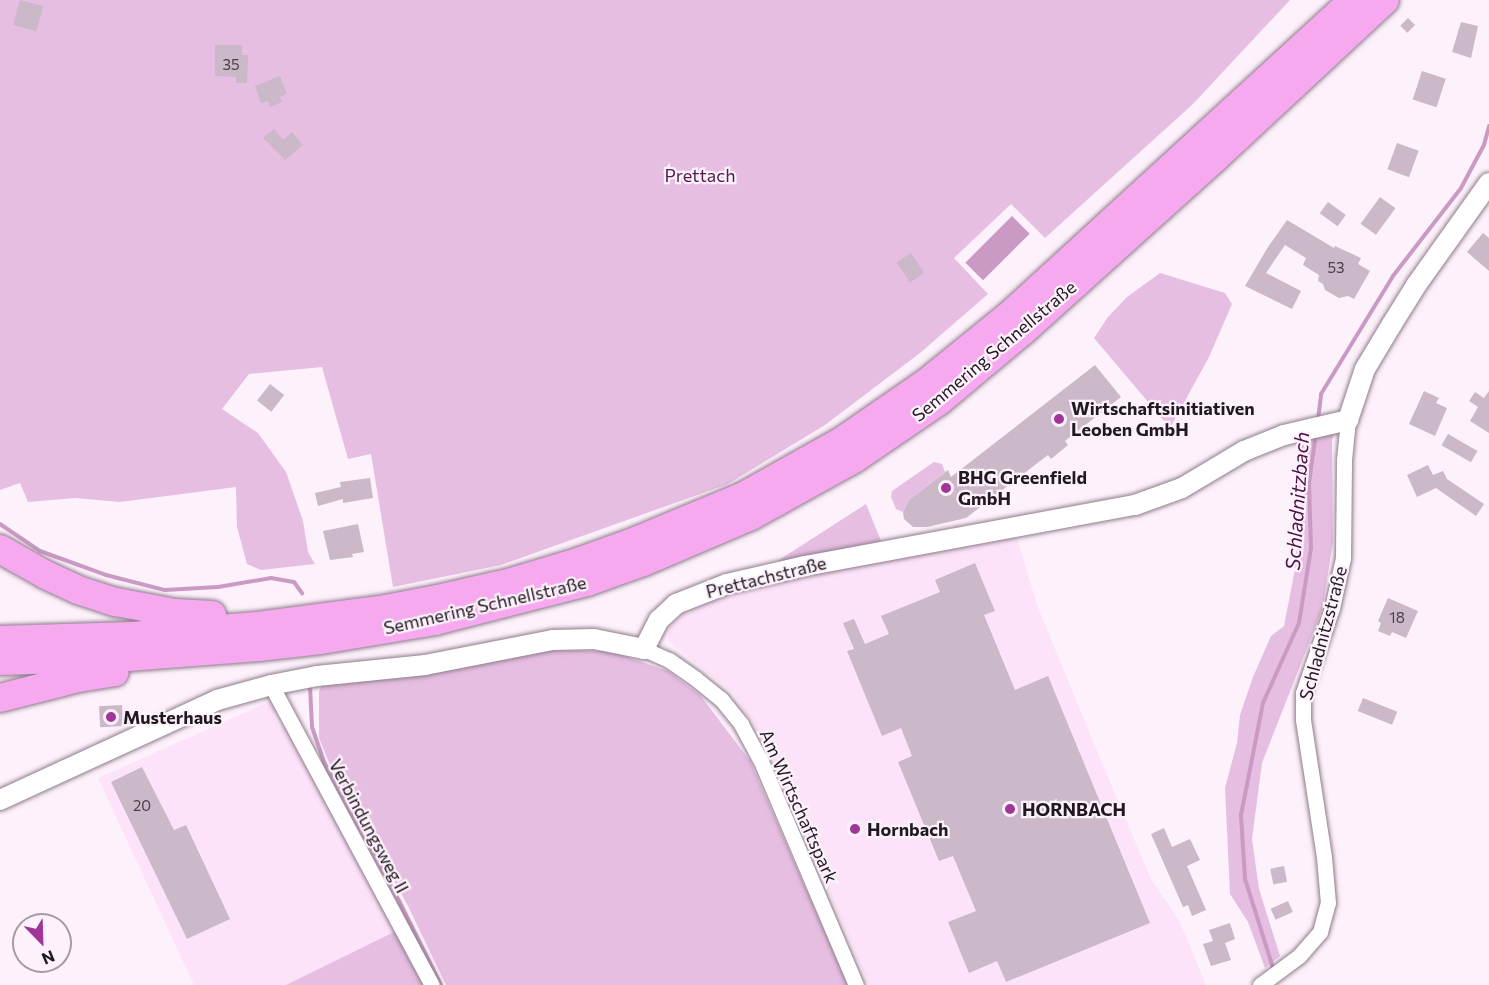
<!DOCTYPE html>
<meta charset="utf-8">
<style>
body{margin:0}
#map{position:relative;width:1489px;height:985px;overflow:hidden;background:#fdf1fb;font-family:Commissioner,sans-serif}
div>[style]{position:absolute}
.built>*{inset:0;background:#fde3f9}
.green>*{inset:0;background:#e6bee1}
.water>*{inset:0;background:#ca9ac4;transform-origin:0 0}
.stream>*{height:4px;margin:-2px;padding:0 2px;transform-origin:2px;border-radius:2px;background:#ca9ac4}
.building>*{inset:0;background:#cbb8c9;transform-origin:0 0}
.roads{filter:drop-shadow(0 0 2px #8e7c8b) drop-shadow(0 0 2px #8e7c8b)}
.minor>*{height:15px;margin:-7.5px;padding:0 7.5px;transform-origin:7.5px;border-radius:7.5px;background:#fff}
.tertiary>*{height:20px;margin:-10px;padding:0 10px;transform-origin:10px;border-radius:10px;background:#fff}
.motorway>*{height:28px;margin:-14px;padding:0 14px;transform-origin:14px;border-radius:14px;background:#f6a9ee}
.dots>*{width:16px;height:16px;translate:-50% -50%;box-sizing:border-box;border:3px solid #fdf1fb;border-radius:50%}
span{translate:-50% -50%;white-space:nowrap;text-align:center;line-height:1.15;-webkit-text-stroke:4.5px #fdf1fb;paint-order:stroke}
.number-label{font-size:15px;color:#4b414a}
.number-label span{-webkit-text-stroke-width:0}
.park-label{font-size:18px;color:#531a4f}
.street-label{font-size:18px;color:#20191f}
.poi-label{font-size:18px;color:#20191f;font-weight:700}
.left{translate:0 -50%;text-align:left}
.water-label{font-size:20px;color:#4a1146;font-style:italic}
.north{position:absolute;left:12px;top:913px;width:60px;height:60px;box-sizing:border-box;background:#fdf1fb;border:2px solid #a59ba3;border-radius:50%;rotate:157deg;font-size:16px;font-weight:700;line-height:24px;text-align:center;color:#20191f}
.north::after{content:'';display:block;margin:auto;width:21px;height:27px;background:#9f3698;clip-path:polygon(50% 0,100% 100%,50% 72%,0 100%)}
</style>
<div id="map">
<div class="built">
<div style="clip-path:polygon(1016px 534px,1037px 605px,1095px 746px,1151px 879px,1180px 922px,1206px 985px,869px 985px,767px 744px,733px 693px,668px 641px,669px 627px,686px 610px,718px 595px)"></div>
<div style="clip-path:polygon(271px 701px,275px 709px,273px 714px,279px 726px,290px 729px,398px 930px,286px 985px,194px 985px,98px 778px)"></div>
</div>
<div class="green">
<div style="clip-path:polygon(0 0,1290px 0,1193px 104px,1045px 238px,1011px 204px,954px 258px,988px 294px,920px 353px,825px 425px,728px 484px,501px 565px,393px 587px,371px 454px,348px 459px,322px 367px,249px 374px,222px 409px,258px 433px,286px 472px,303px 521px,308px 552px,315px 564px,261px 570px,247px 564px,237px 527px,236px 487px,120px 502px,75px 498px,28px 502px,20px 483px,0 490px)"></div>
<div style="clip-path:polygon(1160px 273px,1225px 293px,1232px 304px,1209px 357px,1170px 428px,1094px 338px,1108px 317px,1127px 297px)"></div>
<div style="clip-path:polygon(1334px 433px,1332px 440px,1333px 542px,1322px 610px,1262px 763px,1252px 839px,1259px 889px,1280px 956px,1265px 968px,1248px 922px,1230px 894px,1225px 788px,1237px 743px,1240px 715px,1253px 677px,1271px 636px,1284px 626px,1295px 569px,1299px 511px,1299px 442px)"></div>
<div style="clip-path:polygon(934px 462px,942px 464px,945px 472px,909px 500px,903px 512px,896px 509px,891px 497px,892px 491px)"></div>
<div style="clip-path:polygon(866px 504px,881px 541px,779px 563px,779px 560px)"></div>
<div style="clip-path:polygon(541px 650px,610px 651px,668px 671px,700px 695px,750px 761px,848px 985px,446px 985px,408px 906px,328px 760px,319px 738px,319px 691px,322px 685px,461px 667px)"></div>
<div style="clip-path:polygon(398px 930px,429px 985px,286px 985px)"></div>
</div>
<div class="water">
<div style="left:1012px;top:216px;width:25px;height:66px;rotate:45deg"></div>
</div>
<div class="stream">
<div style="left:1318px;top:420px;width:26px;rotate:-83deg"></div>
<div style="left:1321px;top:394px;width:138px;rotate:-58.6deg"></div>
<div style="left:1393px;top:276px;width:111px;rotate:-52.3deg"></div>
<div style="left:1461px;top:188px;width:49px;rotate:-61.9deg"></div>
<div style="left:1484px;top:145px;width:20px;rotate:-75deg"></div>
<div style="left:0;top:524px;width:48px;rotate:34deg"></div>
<div style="left:40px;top:551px;width:70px;rotate:20deg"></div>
<div style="left:106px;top:575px;width:61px;rotate:14.3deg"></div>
<div style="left:165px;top:590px;width:53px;rotate:-3.2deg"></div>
<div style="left:218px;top:587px;width:54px;rotate:-9.6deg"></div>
<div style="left:271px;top:578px;width:23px;rotate:10deg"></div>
<div style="left:294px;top:582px;width:14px;rotate:54deg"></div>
<div style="left:310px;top:686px;width:41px;rotate:87.2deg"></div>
<div style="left:312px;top:727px;width:39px;rotate:71deg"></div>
<div style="left:325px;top:764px;width:156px;rotate:61.6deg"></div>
<div style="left:399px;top:901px;width:94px;rotate:63.4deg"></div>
<div style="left:1274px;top:971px;width:96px;rotate:-107.5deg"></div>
<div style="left:1245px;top:879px;width:64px;rotate:-93.6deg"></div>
<div style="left:1241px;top:815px;width:114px;rotate:-78.9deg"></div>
<div style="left:1263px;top:703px;width:88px;rotate:-65.8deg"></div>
<div style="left:1299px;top:623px;width:76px;rotate:-80.9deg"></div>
<div style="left:1311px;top:548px;width:65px;rotate:-91.8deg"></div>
<div style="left:1309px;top:483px;width:50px;rotate:-82deg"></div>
</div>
<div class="building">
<div style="left:20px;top:0;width:24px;height:26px;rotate:15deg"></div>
<div style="left:1408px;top:18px;width:10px;height:11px;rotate:45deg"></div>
<div style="clip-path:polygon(1461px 22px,1478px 26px,1471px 58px,1452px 52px)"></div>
<div style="clip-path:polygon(215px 45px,242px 45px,242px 55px,248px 55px,247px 83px,236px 83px,236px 77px,215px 76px)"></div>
<div style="left:1422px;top:71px;width:25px;height:30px;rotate:18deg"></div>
<div style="clip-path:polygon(280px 76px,287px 94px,280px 97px,282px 102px,270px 107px,268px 101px,261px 103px,255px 86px)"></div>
<div style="clip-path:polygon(274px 129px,283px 140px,292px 132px,303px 145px,285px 160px,263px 138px)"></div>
<div style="left:1397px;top:143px;width:23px;height:28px;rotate:20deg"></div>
<div style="left:1380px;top:197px;width:19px;height:33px;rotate:36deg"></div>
<div style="left:1328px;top:202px;width:22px;height:14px;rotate:36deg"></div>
<div style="clip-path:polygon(1287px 220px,1334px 248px,1335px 246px,1361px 258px,1358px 264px,1370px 271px,1354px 299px,1348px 296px,1339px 298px,1325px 290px,1323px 284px,1318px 281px,1319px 275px,1303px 265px,1306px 258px,1285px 245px,1266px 273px,1301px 291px,1292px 309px,1245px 286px,1268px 247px)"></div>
<div style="clip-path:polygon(1483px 233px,1489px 238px,1489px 271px,1467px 252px)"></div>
<div style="left:911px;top:253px;width:24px;height:17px;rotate:57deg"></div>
<div style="clip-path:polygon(1095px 365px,1121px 397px,1065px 441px,1068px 445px,1051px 459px,1048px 455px,966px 518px,927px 527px,913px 527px,904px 519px,903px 512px,909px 500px,948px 470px,951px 477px)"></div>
<div style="left:270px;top:384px;width:18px;height:21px;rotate:38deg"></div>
<div style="clip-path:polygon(1424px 391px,1439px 398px,1436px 403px,1447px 408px,1435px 436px,1409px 424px)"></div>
<div style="clip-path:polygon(1489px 391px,1489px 433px,1470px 421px,1478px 407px,1469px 401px,1475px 392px,1484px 398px)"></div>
<div style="left:1448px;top:434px;width:34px;height:13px;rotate:30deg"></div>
<div style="clip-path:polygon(1428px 465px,1433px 475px,1443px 471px,1447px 479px,1484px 504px,1476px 516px,1436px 488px,1417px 497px,1407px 475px)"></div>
<div style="clip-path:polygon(370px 478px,373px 498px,343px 503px,343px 499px,318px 506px,315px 493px,341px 487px,340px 482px)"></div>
<div style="clip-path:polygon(358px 524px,364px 552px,352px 554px,353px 557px,330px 560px,323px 531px)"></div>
<div style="clip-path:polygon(975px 563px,995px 611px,984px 615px,1015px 690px,1048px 676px,1150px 923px,1006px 982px,997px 961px,969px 973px,948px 922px,976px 911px,953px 856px,939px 861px,898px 762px,912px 756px,901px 728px,882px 736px,847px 651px,854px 649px,843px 623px,854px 619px,865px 644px,889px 634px,881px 616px,940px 592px,935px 580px)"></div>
<div style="clip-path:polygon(1388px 598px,1418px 611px,1406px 638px,1392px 632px,1390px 636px,1378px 631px,1381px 623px,1378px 621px)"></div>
<div style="left:1363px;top:698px;width:37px;height:14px;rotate:22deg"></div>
<div style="left:122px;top:705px;width:21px;height:23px;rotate:87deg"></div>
<div style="clip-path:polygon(142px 767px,174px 830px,186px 825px,230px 919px,187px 939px,111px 782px)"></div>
<div style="clip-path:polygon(1164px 828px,1172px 847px,1190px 839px,1200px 860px,1187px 866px,1206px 910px,1192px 916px,1188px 905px,1183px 907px,1151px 834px)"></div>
<div style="left:1284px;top:866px;width:16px;height:14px;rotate:79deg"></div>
<div style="left:1288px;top:901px;width:12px;height:19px;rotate:66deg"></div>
<div style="clip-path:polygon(1230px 923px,1235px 939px,1225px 943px,1231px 960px,1211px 966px,1203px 944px,1213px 941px,1209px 930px)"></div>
</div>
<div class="roads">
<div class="minor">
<div style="left:644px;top:649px;width:27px;rotate:24deg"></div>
<div style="left:669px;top:660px;width:33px;rotate:35deg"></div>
<div style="left:696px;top:679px;width:32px;rotate:39deg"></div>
<div style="left:721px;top:699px;width:32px;rotate:51deg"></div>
<div style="left:741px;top:724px;width:40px;rotate:62deg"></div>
<div style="left:760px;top:759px;width:246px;rotate:67deg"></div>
<div style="left:271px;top:685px;width:340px;rotate:61.8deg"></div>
<div style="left:1260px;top:985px;width:49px;rotate:-36.6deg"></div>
<div style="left:1299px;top:956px;width:32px;rotate:-49deg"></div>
<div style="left:1320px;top:932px;width:30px;rotate:-75deg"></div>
<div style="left:1328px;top:903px;width:46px;rotate:-95deg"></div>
<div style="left:1324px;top:857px;width:139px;rotate:-98.7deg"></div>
<div style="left:1303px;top:720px;width:27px;rotate:-90deg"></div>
<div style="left:1303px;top:693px;width:90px;rotate:-71.2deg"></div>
<div style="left:1332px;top:608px;width:51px;rotate:-77.6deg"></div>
<div style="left:1343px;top:558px;width:98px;rotate:-89.4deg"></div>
<div style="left:1344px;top:460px;width:40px;rotate:-84.3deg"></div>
</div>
<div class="tertiary">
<div style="left:0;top:800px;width:239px;rotate:-24.7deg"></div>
<div style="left:217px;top:700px;width:56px;rotate:-15.5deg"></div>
<div style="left:271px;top:685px;width:47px;rotate:-11.1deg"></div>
<div style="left:317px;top:676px;width:109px;rotate:-5.8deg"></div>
<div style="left:425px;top:665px;width:130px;rotate:-11.1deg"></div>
<div style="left:553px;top:640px;width:41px;rotate:-1.4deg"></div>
<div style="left:594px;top:639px;width:51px;rotate:11.3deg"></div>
<div style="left:644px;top:649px;width:33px;rotate:-63deg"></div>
<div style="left:659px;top:620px;width:23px;rotate:-43deg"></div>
<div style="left:676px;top:604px;width:55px;rotate:-21.4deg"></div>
<div style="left:727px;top:584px;width:80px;rotate:-13deg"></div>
<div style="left:805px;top:566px;width:336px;rotate:-10.5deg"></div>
<div style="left:1135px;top:505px;width:50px;rotate:-19.9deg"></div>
<div style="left:1182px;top:488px;width:72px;rotate:-30.8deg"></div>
<div style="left:1244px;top:451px;width:43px;rotate:-21.8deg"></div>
<div style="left:1284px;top:435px;width:66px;rotate:-13.2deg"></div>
<div style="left:1348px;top:420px;width:54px;rotate:-71.6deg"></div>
<div style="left:1365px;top:369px;width:52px;rotate:-59deg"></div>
<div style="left:1392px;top:324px;width:47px;rotate:-58deg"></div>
<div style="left:1417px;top:284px;width:124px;rotate:-54.5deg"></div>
</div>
<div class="motorway">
<div style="left:0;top:549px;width:53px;rotate:29.5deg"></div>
<div style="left:46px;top:575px;width:35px;rotate:25deg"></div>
<div style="left:78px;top:590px;width:40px;rotate:18deg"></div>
<div style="left:116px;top:602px;width:60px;rotate:10.6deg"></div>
<div style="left:175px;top:613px;width:37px;rotate:3deg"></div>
<div style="left:0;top:640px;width:131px;rotate:-1.7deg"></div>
<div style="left:131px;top:636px;width:127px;rotate:-4.5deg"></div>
<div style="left:258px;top:626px;width:123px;rotate:-7.5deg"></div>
<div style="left:380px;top:610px;width:59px;rotate:-10.7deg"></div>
<div style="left:438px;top:599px;width:76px;rotate:-12.9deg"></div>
<div style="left:512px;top:582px;width:72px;rotate:-16.9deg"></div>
<div style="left:581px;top:561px;width:59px;rotate:-20deg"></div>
<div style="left:636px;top:541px;width:117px;rotate:-22.6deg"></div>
<div style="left:744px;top:496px;width:112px;rotate:-29.3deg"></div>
<div style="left:842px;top:441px;width:102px;rotate:-34.6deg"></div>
<div style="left:926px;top:383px;width:111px;rotate:-39.1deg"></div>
<div style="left:1012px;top:313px;width:464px;rotate:-42.5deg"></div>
<div style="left:0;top:661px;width:128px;rotate:-1.8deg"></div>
<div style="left:128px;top:657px;width:131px;rotate:-4.4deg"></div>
<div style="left:259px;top:647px;width:62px;rotate:-6.4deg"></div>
<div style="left:321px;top:640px;width:116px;rotate:-9.5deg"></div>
<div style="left:435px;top:621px;width:157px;rotate:-14.4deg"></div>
<div style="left:587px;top:582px;width:59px;rotate:-19.7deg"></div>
<div style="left:643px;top:562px;width:117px;rotate:-23.1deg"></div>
<div style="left:751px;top:516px;width:118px;rotate:-29deg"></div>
<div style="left:854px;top:459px;width:103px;rotate:-34.3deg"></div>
<div style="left:939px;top:401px;width:111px;rotate:-39.9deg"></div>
<div style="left:1024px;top:330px;width:256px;rotate:-42deg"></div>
<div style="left:1214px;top:159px;width:233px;rotate:-42.9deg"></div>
<div style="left:0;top:698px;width:81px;rotate:-14.4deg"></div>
<div style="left:78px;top:678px;width:37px;rotate:-9deg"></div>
</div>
</div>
<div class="dots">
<div style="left:1059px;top:419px;background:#9f3698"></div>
<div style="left:946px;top:488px;background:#9f3698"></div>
<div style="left:111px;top:717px;background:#9f3698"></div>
<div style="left:1010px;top:809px;background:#9f3698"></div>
<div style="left:855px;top:829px;background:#9f3698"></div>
</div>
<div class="number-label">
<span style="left:231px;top:65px">35</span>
<span style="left:1336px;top:268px">53</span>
<span style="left:1397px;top:618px">18</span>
<span style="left:142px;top:806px">20</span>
</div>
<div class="park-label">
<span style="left:700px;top:175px">Prettach</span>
</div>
<div class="street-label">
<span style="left:994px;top:351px;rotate:-40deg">Semmering Schnellstraße</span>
<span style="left:766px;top:577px;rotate:-14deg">Prettachstraße</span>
<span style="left:485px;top:605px;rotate:-13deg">Semmering Schnellstraße</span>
<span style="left:1323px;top:633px;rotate:-75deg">Schladnitzstraße</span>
<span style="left:799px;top:806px;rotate:66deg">Am Wirtschaftspark</span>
<span style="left:369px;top:826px;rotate:62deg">Verbindungsweg II</span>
</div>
<div class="poi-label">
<span class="left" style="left:1071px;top:419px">Wirtschaftsinitiativen<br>Leoben GmbH</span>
<span class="left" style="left:958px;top:488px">BHG Greenfield<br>GmbH</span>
<span class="left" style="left:123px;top:717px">Musterhaus</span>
<span class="left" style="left:1022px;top:809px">HORNBACH</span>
<span class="left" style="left:867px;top:829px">Hornbach</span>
</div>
<div class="water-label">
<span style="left:1297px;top:501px;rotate:-86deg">Schladnitzbach</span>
</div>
<div class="north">N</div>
</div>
